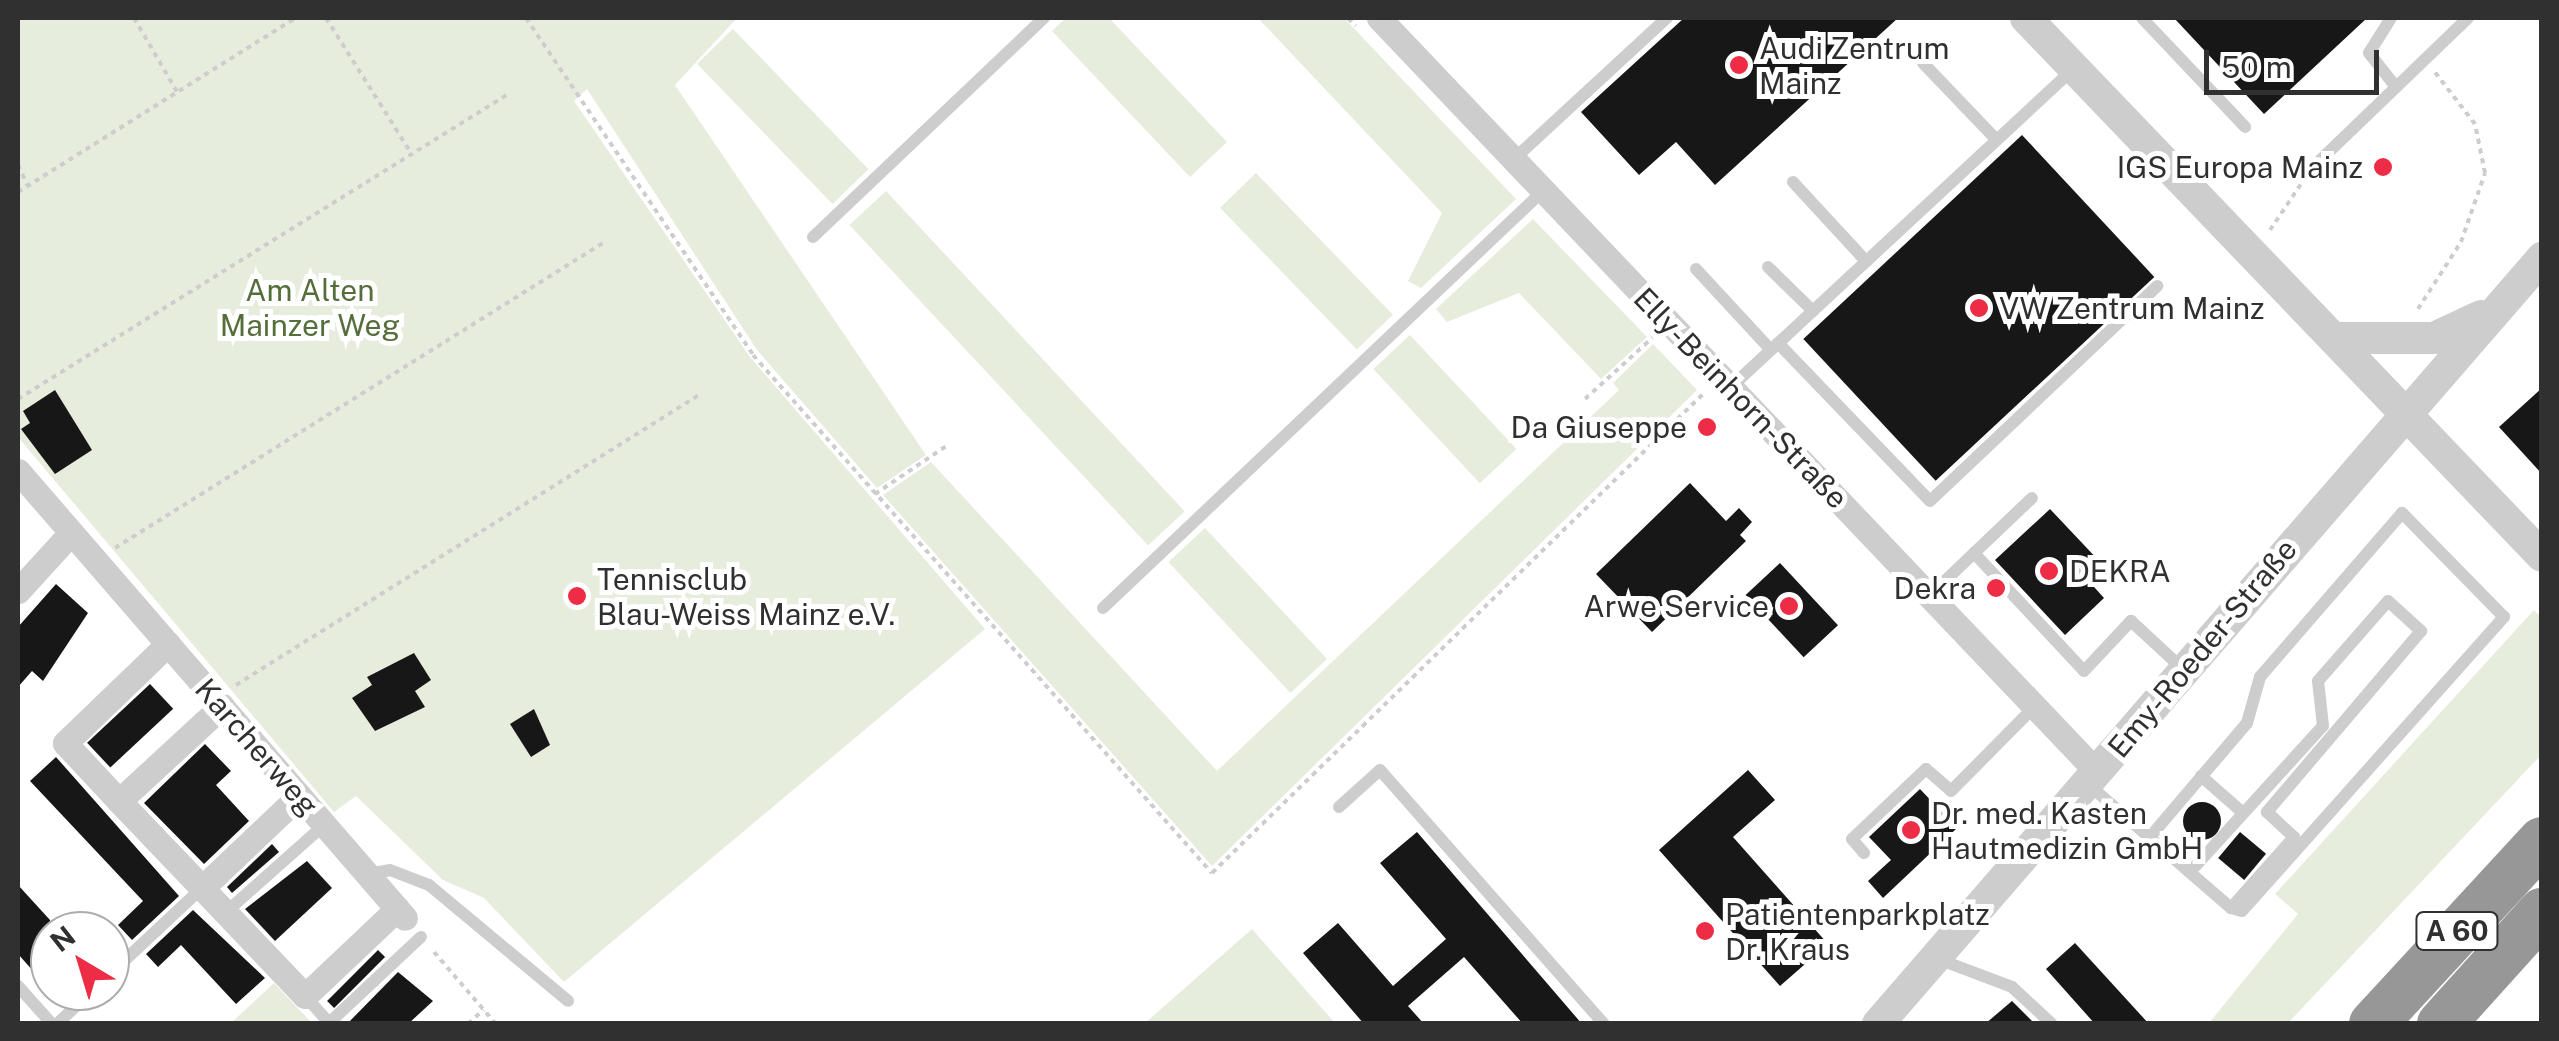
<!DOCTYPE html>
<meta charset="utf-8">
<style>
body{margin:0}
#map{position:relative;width:2559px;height:1041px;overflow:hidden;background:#fff;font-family:"Public Sans",sans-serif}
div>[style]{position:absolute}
.green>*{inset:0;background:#e7eddd;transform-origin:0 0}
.building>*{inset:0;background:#171717;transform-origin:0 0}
.round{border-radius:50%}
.path>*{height:4px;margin-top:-2px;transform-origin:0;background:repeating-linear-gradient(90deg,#cdcdcd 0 5px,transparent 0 10px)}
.service>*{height:12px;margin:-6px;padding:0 6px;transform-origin:6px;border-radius:6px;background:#cdcdcd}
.minor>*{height:25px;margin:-12.5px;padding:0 12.5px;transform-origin:12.5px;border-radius:12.5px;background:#cdcdcd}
.tertiary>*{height:32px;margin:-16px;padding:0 16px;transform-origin:16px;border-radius:16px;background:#cdcdcd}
.motorway>*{height:48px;margin:-24px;padding:0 24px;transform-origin:24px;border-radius:24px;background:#979797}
.dots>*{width:28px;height:28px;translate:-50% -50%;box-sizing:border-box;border:5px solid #fff;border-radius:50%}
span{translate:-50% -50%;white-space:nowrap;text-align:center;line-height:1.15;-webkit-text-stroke:10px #fff;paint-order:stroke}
.shield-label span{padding:2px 8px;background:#fff;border:2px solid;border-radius:8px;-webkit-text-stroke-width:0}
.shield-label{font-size:28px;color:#303030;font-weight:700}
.poi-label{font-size:30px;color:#303030}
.left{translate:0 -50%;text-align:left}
.right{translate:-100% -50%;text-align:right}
.park-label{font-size:30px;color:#566e3b}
.street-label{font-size:30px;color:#303030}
.frame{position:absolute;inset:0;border:20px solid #303030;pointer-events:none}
.north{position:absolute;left:30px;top:911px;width:100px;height:100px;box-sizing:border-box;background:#fff;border:2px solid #acacac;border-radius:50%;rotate:322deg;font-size:28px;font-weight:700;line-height:40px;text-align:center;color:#303030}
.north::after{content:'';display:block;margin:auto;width:35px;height:45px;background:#ec2d45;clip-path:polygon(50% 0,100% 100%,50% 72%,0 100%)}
.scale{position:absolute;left:2204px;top:50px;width:175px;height:45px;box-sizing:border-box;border:5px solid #303030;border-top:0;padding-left:12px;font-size:30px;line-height:35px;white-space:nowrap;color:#303030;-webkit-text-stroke:8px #fff;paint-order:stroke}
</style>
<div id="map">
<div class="green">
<div style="clip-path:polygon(18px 18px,737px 18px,675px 85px,926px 455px,877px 488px,757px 350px,587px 89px,574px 101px,750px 357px,985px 629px,564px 982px,484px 898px,443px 880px,356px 796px,334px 812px,18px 437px)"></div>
<div style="clip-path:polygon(1066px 18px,1109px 18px,1227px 142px,1190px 177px,1052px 31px)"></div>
<div style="clip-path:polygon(1258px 18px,1344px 18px,1516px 199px,1421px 288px,1408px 281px,1442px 213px)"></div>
<div style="left:733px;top:29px;width:195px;height:50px;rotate:46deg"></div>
<div style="left:1256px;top:173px;width:197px;height:50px;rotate:46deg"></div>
<div style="left:886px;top:191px;width:438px;height:50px;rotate:47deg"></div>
<div style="clip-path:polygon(1533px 219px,1647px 337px,1601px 379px,1519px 293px,1447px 322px,1436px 309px)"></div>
<div style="left:1410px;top:335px;width:156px;height:50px;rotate:47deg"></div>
<div style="clip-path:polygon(1653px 344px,1697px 390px,1212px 866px,883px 495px,931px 462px,1217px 771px,1619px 390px,1613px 383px)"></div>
<div style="left:1205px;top:528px;width:179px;height:50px;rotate:47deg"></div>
<div style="clip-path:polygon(2534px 610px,2541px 617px,2541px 755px,2288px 1023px,2209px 1023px,2298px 914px,2275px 894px)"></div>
<div style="clip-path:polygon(1252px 929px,1335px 1023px,1145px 1023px)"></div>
<div style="clip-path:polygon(274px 983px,312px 1023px,231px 1023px)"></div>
</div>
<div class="building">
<div style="clip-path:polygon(1684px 18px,1898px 18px,1715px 185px,1676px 142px,1639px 175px,1581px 112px)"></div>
<div style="clip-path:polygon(2174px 18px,2367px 18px,2264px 114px)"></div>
<div style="left:2022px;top:135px;width:194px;height:299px;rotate:47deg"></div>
<div style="clip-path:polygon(2542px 388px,2542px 474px,2499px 427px)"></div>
<div style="clip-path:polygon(55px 390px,92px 450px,55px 474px,21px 429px,30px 423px,23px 411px)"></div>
<div style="clip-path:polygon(1690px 483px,1726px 521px,1739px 508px,1752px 522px,1740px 535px,1746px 541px,1652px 632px,1596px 574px)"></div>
<div style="clip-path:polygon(2050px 509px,2101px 563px,2086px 578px,2104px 598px,2065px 635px,1995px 560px)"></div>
<div style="left:1780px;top:563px;width:85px;height:47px;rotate:47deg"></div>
<div style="clip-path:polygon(56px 584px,88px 613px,43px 681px,32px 671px,18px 687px,18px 627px)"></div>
<div style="clip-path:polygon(414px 653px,431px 680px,415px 691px,425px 707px,375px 731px,352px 698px,372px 685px,367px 677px)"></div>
<div style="left:150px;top:684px;width:34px;height:86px;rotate:47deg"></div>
<div style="clip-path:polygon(534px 709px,550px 745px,531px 757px,510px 724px)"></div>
<div style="clip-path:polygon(205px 744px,231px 771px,216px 785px,249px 821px,204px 864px,144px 803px)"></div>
<div style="clip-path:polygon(56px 757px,179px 896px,132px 940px,118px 925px,143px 901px,30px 781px)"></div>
<div style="clip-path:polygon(1748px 770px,1775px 800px,1733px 837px,1828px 944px,1780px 986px,1659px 850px)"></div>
<div style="clip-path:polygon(1920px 789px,1957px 828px,1883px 898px,1868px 881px,1891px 860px,1869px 837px)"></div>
<div class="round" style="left:2183px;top:802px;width:38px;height:38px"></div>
<div style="clip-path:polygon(1417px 832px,1582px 1024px,1523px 1024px,1464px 957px,1408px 1006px,1424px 1024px,1364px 1024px,1303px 953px,1338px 923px,1393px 986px,1446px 939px,1380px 863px)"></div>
<div style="left:2240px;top:832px;width:34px;height:34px;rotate:40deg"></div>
<div style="clip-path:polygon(272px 844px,279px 852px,232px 893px,227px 887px)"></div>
<div style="clip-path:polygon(307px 861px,332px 888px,275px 941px,245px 909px)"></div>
<div style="clip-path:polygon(18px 885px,50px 920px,50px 990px,18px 954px)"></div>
<div style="clip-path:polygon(193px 910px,265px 978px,236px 1004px,181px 945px,158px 967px,146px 954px)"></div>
<div style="clip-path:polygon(2075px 943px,2149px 1024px,2095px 1024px,2046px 969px)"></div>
<div style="left:378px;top:950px;width:10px;height:72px;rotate:45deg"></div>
<div style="clip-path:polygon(398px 972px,433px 1001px,408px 1024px,347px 1024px)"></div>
<div style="clip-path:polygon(2012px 1001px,2035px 1024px,1985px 1024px)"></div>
</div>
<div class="path">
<div style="left:134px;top:18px;width:86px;rotate:59.8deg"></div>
<div style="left:326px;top:18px;width:160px;rotate:57.8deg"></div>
<div style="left:526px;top:18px;width:406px;rotate:56deg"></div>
<div style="left:753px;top:355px;width:692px;rotate:48.46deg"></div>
<div style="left:1212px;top:873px;width:686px;rotate:-44.29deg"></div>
<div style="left:1348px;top:18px;width:11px;rotate:45deg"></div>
<div style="left:2539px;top:18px;width:4px;rotate:34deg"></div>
<div style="left:18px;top:165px;width:23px;rotate:65deg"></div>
<div style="left:18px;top:192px;width:327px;rotate:-32.1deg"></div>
<div style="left:2270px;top:230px;width:55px;rotate:-56deg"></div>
<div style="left:2418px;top:309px;width:80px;rotate:-57.3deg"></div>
<div style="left:2461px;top:242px;width:73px;rotate:-70.8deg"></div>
<div style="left:2485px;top:173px;width:50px;rotate:-101.5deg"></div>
<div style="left:2475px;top:124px;width:67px;rotate:-127.7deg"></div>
<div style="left:18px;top:399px;width:579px;rotate:-31.88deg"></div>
<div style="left:1585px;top:399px;width:91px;rotate:-42.3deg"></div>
<div style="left:875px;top:494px;width:88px;rotate:-33.9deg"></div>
<div style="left:115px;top:548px;width:575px;rotate:-32.01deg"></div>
<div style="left:236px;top:685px;width:546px;rotate:-32.06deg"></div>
<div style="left:434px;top:952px;width:95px;rotate:49.3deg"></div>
<div style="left:468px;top:1024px;width:21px;rotate:-43deg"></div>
</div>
<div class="service">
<div style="left:2142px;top:18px;width:150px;rotate:46.6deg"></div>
<div style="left:2391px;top:18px;width:41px;rotate:122.2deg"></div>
<div style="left:2369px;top:53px;width:43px;rotate:51.5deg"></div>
<div style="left:1923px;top:63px;width:105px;rotate:46.2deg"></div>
<div style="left:1514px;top:159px;width:208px;rotate:-42.7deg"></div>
<div style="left:2310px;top:170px;width:219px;rotate:-43.9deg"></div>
<div style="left:1793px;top:182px;width:108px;rotate:47.3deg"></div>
<div style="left:813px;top:237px;width:318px;rotate:-43.5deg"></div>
<div style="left:1768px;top:267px;width:63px;rotate:44.4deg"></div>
<div style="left:1696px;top:269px;width:110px;rotate:47.2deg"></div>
<div style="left:1778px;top:343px;width:219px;rotate:46.1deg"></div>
<div style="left:1930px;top:501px;width:313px;rotate:-43.4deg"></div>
<div style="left:1731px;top:387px;width:466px;rotate:-42.9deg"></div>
<div style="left:1974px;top:553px;width:161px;rotate:47deg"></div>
<div style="left:2084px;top:671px;width:69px;rotate:-46.8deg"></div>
<div style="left:2131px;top:621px;width:72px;rotate:42.8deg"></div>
<div style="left:1929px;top:596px;width:142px;rotate:-43.6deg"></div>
<div style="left:1103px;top:608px;width:608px;rotate:-43.47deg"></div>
<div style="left:2201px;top:776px;width:55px;rotate:41.3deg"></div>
<div style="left:2089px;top:785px;width:188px;rotate:40.9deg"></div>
<div style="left:2231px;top:908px;width:11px;rotate:15deg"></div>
<div style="left:2242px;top:911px;width:394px;rotate:-48.3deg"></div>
<div style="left:2504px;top:617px;width:146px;rotate:-134.4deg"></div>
<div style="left:2402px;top:513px;width:217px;rotate:130.9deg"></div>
<div style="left:2260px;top:677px;width:48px;rotate:105.8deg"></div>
<div style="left:2247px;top:723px;width:150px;rotate:130.4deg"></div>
<div style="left:1339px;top:807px;width:55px;rotate:-42.1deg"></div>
<div style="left:1380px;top:770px;width:339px;rotate:48.6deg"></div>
<div style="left:1864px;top:853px;width:18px;rotate:-131deg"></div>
<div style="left:1852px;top:839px;width:102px;rotate:-43.4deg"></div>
<div style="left:1926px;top:769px;width:33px;rotate:41deg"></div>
<div style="left:1951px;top:791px;width:120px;rotate:-45.3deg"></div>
<div style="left:2190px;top:872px;width:197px;rotate:-47.7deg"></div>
<div style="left:2323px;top:726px;width:45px;rotate:-96.3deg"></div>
<div style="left:2318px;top:681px;width:106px;rotate:-48.8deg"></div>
<div style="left:2388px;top:601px;width:45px;rotate:42.3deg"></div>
<div style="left:2421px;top:631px;width:238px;rotate:130.4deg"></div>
<div style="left:2267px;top:812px;width:37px;rotate:43deg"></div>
<div style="left:2294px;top:837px;width:95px;rotate:131.6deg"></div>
<div style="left:366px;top:874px;width:24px;rotate:-9deg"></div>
<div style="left:390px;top:870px;width:42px;rotate:21deg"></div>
<div style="left:429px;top:885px;width:181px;rotate:39.8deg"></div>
<div style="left:225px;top:913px;width:132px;rotate:-41.6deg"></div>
<div style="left:1938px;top:959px;width:79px;rotate:20.7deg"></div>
<div style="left:2012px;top:987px;width:54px;rotate:42.8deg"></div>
<div style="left:110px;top:974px;width:126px;rotate:-43.1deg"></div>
<div style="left:18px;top:986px;width:51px;rotate:48.2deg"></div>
<div style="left:305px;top:996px;width:36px;rotate:48deg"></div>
<div style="left:329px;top:1023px;width:126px;rotate:-43.1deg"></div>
<div style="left:57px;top:1024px;width:48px;rotate:-43.3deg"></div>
</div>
<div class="minor">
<div style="left:1379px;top:18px;width:1041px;rotate:46.4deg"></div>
<div style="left:18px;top:471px;width:591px;rotate:49.11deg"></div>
<div style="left:18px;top:591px;width:74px;rotate:-47.7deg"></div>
<div style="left:222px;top:706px;width:140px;rotate:137.3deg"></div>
<div style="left:119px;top:801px;width:120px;rotate:46.3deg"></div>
<div style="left:202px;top:888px;width:134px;rotate:-43.5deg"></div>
<div style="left:119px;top:801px;width:79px;rotate:-133deg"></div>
<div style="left:65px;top:743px;width:143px;rotate:-43.9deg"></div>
<div style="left:202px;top:888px;width:149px;rotate:46.4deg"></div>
<div style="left:305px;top:996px;width:127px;rotate:-43.4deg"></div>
</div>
<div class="tertiary">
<div style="left:2026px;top:18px;width:745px;rotate:46.2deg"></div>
<div style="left:2340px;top:338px;width:94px"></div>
<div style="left:2434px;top:338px;width:52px;rotate:-25.1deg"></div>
<div style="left:1878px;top:1024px;width:1014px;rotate:-49.08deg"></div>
</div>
<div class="motorway">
<div style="left:2373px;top:1024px;width:249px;rotate:-47.3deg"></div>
<div style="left:2441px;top:1024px;width:151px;rotate:-48deg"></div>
</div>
<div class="dots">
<div style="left:1739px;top:65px;background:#ec2d45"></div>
<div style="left:2383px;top:167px;background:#ec2d45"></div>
<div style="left:1979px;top:308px;background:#ec2d45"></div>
<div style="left:1707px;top:427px;background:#ec2d45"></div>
<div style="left:2049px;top:571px;background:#ec2d45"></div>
<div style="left:1996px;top:588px;background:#ec2d45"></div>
<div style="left:577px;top:596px;background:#ec2d45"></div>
<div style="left:1789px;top:606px;background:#ec2d45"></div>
<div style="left:1911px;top:830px;background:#ec2d45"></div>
<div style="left:1705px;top:931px;background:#ec2d45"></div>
</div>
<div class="shield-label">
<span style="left:2457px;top:931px">A 60</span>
</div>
<div class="poi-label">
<span class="left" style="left:1759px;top:65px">Audi Zentrum<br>Mainz</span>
<span class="right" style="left:2363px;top:167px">IGS Europa Mainz</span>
<span class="left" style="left:1999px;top:308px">VW Zentrum Mainz</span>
<span class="right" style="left:1687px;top:427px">Da Giuseppe</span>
<span class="left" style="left:2069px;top:571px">DEKRA</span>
<span class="left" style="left:597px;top:596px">Tennisclub<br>Blau-Weiss Mainz e.V.</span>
<span class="right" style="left:1976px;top:588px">Dekra</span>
<span class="right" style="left:1769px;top:606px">Arwe Service</span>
<span class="left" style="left:1931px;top:830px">Dr. med. Kasten<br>Hautmedizin GmbH</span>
<span class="left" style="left:1725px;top:931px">Patientenparkplatz<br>Dr. Kraus</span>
</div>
<div class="park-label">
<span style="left:310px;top:307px">Am Alten<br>Mainzer Weg</span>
</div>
<div class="street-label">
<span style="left:1741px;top:398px;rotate:46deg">Elly-Beinhorn-Straße</span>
<span style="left:2202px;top:648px;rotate:-50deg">Emy-Roeder-Straße</span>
<span style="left:257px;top:747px;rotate:49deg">Karcherweg</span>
</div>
<div class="frame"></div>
<div class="north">N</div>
<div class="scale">50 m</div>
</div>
